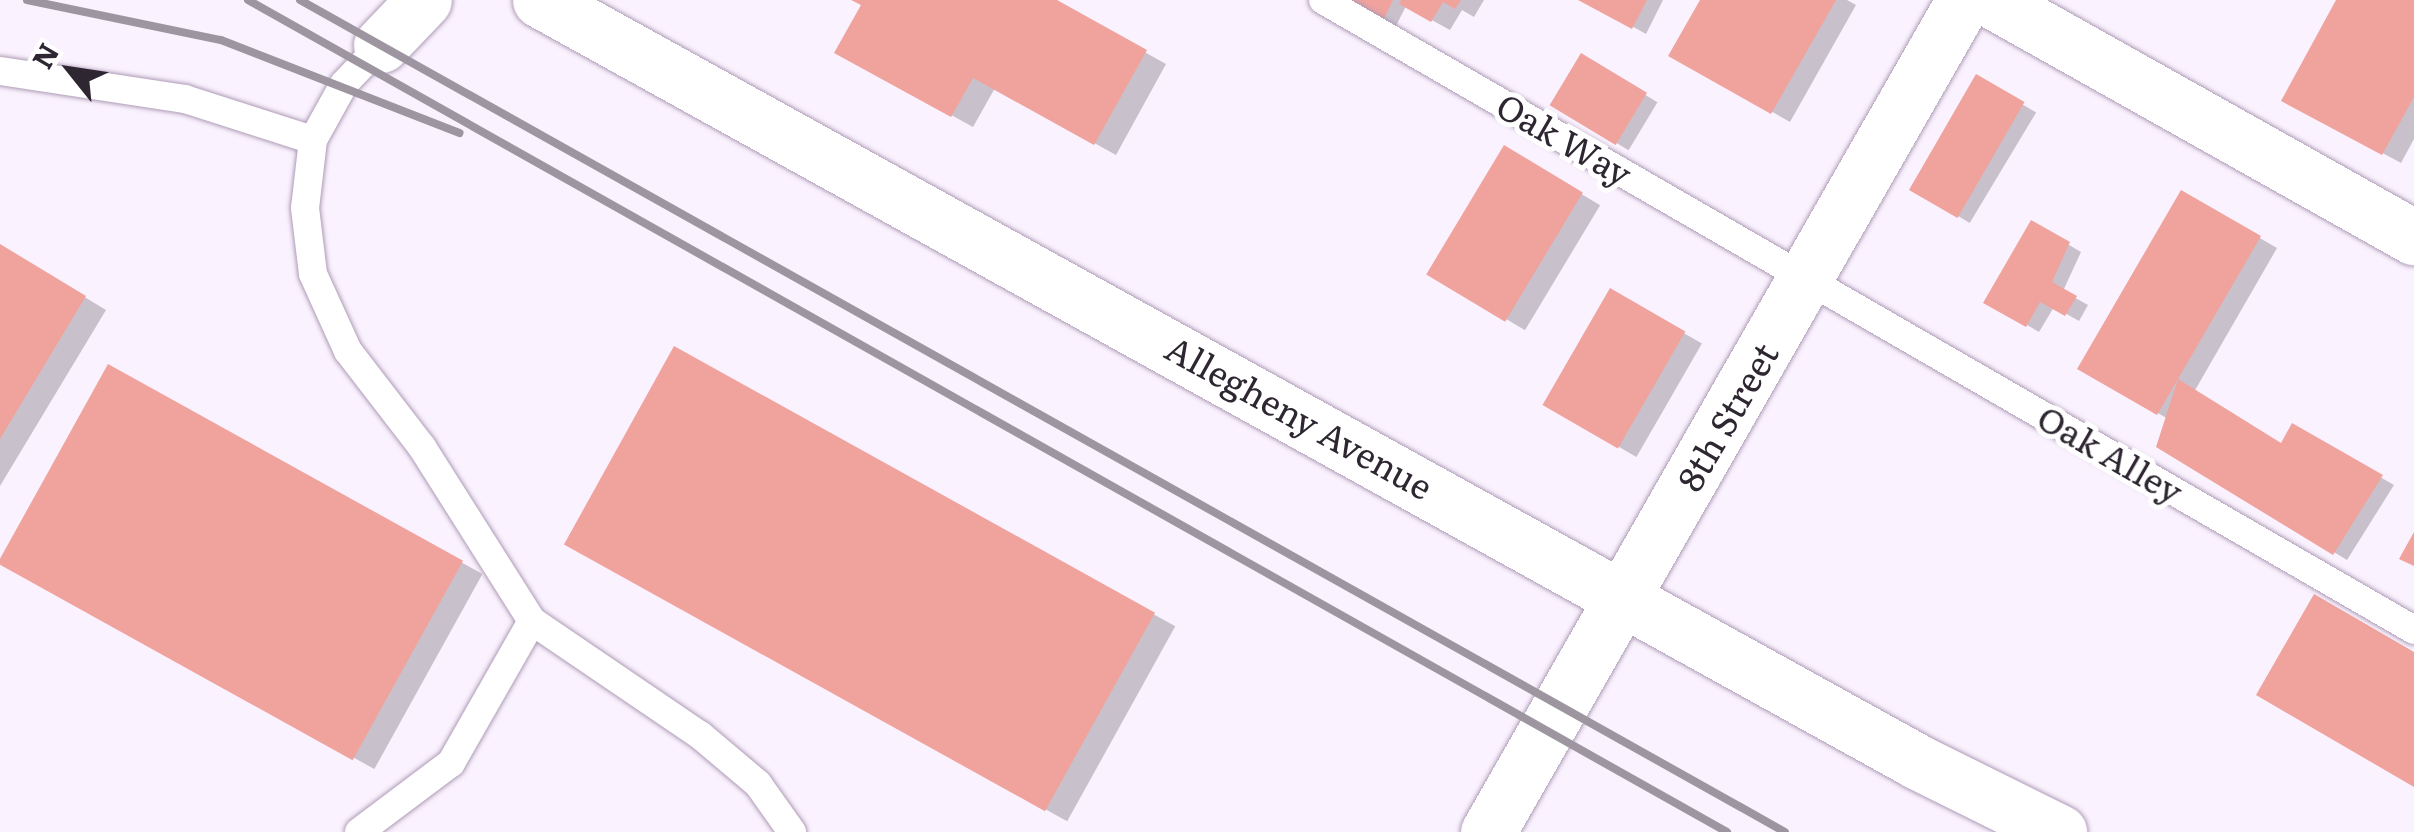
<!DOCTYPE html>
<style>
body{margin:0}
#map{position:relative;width:2414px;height:832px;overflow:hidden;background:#faf2fe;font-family:Literata,serif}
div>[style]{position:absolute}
.shadow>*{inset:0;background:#0003;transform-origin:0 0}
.building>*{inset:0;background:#f0a29d;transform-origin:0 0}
.roads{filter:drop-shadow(0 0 2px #ae9bb6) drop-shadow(0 0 2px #ae9bb6)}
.service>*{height:28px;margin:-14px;padding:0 14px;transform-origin:14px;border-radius:14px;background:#fff}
.minor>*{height:55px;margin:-27.5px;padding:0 27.5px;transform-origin:27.5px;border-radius:27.5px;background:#fff}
.secondary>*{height:55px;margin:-27.5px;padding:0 27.5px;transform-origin:27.5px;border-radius:27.5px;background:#fff}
.rail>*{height:8px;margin:-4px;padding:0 4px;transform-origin:4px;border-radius:4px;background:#9d96a1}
span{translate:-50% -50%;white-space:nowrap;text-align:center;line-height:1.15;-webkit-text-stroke:10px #fff;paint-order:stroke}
.street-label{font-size:35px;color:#2e2731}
.north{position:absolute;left:20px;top:20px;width:100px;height:100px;-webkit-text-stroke:8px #fff;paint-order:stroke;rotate:300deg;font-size:28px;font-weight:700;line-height:40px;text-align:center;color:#2e2731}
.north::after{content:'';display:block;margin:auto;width:35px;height:45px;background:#2e2731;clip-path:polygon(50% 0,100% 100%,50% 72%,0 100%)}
</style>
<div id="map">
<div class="shadow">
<div style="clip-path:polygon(856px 0,1051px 0,1166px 64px,1116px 155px,995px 88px,973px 127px,837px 52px,864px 4px)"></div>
<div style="clip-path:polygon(1350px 0,1484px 0,1474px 17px,1462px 10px,1450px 30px,1406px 6px,1396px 26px)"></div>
<div style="clip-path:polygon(1585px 0,1663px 0,1646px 34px)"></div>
<div style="clip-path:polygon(1703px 0,1847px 0,1856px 5px,1790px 122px,1672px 55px)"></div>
<div style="clip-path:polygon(2339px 0,2414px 0,2414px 139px,2401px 163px,2285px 100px)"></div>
<div style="left:1582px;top:57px;width:88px;height:56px;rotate:31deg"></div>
<div style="left:1977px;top:77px;width:69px;height:129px;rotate:31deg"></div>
<div style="left:1505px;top:148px;width:111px;height:146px;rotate:31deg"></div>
<div style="clip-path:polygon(2182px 193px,2277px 248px,2194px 392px,2282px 446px,2293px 427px,2394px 485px,2347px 560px,2159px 446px,2168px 419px,2081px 368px)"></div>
<div style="clip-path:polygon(2032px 223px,2081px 252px,2063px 291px,2088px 305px,2079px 321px,2054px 307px,2039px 332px,1987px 302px)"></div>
<div style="clip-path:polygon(0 246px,106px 310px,0 486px)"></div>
<div style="left:1611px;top:291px;width:105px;height:131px;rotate:30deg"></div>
<div style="left:675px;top:349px;width:572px;height:223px;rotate:29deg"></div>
<div style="left:109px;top:367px;width:427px;height:223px;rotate:29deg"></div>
</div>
<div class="building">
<div style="clip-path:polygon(851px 0,1057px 0,1147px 50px,1094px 145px,973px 78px,951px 117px,834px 53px,861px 5px)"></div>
<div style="clip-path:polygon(1344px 0,1393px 0,1383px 21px)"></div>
<div style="clip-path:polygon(1401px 0,1461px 0,1455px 9px,1443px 2px,1431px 22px,1399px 4px)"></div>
<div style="clip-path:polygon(1578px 0,1647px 0,1632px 29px)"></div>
<div style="clip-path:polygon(1700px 0,1836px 0,1771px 114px,1668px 56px)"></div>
<div style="clip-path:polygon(2336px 0,2414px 0,2414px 97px,2382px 155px,2281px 101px)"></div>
<div style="left:1581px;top:53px;width:77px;height:61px;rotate:31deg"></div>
<div style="left:1976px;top:74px;width:56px;height:134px;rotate:30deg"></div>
<div style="left:1504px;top:145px;width:92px;height:151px;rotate:31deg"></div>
<div style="clip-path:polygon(2181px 190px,2261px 236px,2178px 379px,2281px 443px,2292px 423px,2383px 475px,2333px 555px,2156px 447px,2178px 379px,2157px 415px,2077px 369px)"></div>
<div style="clip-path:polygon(2031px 220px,2070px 242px,2052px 282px,2077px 296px,2065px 316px,2040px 302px,2026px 327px,1983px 303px)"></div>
<div style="clip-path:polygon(0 244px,86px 296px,0 439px)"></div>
<div style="left:1610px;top:288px;width:87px;height:135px;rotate:30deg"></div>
<div style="left:674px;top:346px;width:550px;height:227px;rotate:29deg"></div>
<div style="left:108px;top:364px;width:406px;height:228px;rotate:29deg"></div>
<div style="clip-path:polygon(2414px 532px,2414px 566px,2399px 559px)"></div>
<div style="clip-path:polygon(2314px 594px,2414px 652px,2414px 787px,2256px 695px)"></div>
</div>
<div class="roads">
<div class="service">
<div style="left:1323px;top:0;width:1260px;rotate:30deg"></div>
<div style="left:381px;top:45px;width:54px;rotate:133.5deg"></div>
<div style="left:344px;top:84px;width:64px;rotate:119deg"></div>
<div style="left:313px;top:140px;width:68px;rotate:96.7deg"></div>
<div style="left:305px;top:208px;width:66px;rotate:83.1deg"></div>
<div style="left:313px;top:274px;width:85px;rotate:65.6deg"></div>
<div style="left:348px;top:351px;width:121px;rotate:52.4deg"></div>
<div style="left:422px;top:447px;width:206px;rotate:57.7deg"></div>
<div style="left:532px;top:621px;width:203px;rotate:34.2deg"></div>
<div style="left:700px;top:735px;width:76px;rotate:40.2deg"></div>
<div style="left:758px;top:784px;width:59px;rotate:54.7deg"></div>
<div style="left:0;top:71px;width:187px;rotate:8.6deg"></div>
<div style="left:185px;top:99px;width:134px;rotate:17.8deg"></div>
<div style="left:359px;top:832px;width:115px;rotate:-36.9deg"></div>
<div style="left:451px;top:763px;width:163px;rotate:-60.3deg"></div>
</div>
<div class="minor">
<div style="left:540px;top:0;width:1572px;rotate:28.94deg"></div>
<div style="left:1916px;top:761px;width:160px;rotate:26.4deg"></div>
<div style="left:381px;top:45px;width:62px;rotate:-46.3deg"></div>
<div style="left:1488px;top:832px;width:959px;rotate:-60.23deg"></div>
</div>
<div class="secondary">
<div style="left:1991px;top:0;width:485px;rotate:29.3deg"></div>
</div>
</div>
<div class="rail">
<div style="left:27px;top:0;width:198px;rotate:11.7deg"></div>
<div style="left:221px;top:40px;width:256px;rotate:21.3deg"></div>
<div style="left:248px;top:0;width:1697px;rotate:29.36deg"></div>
<div style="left:300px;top:0;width:1702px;rotate:29.26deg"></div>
</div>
<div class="street-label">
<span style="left:1565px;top:138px;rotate:30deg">Oak Way</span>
<span style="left:1300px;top:416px;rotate:29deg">Allegheny Avenue</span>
<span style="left:1726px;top:416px;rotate:-60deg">8th Street</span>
<span style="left:2111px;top:453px;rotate:30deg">Oak Alley</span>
</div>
<div class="north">N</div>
</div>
